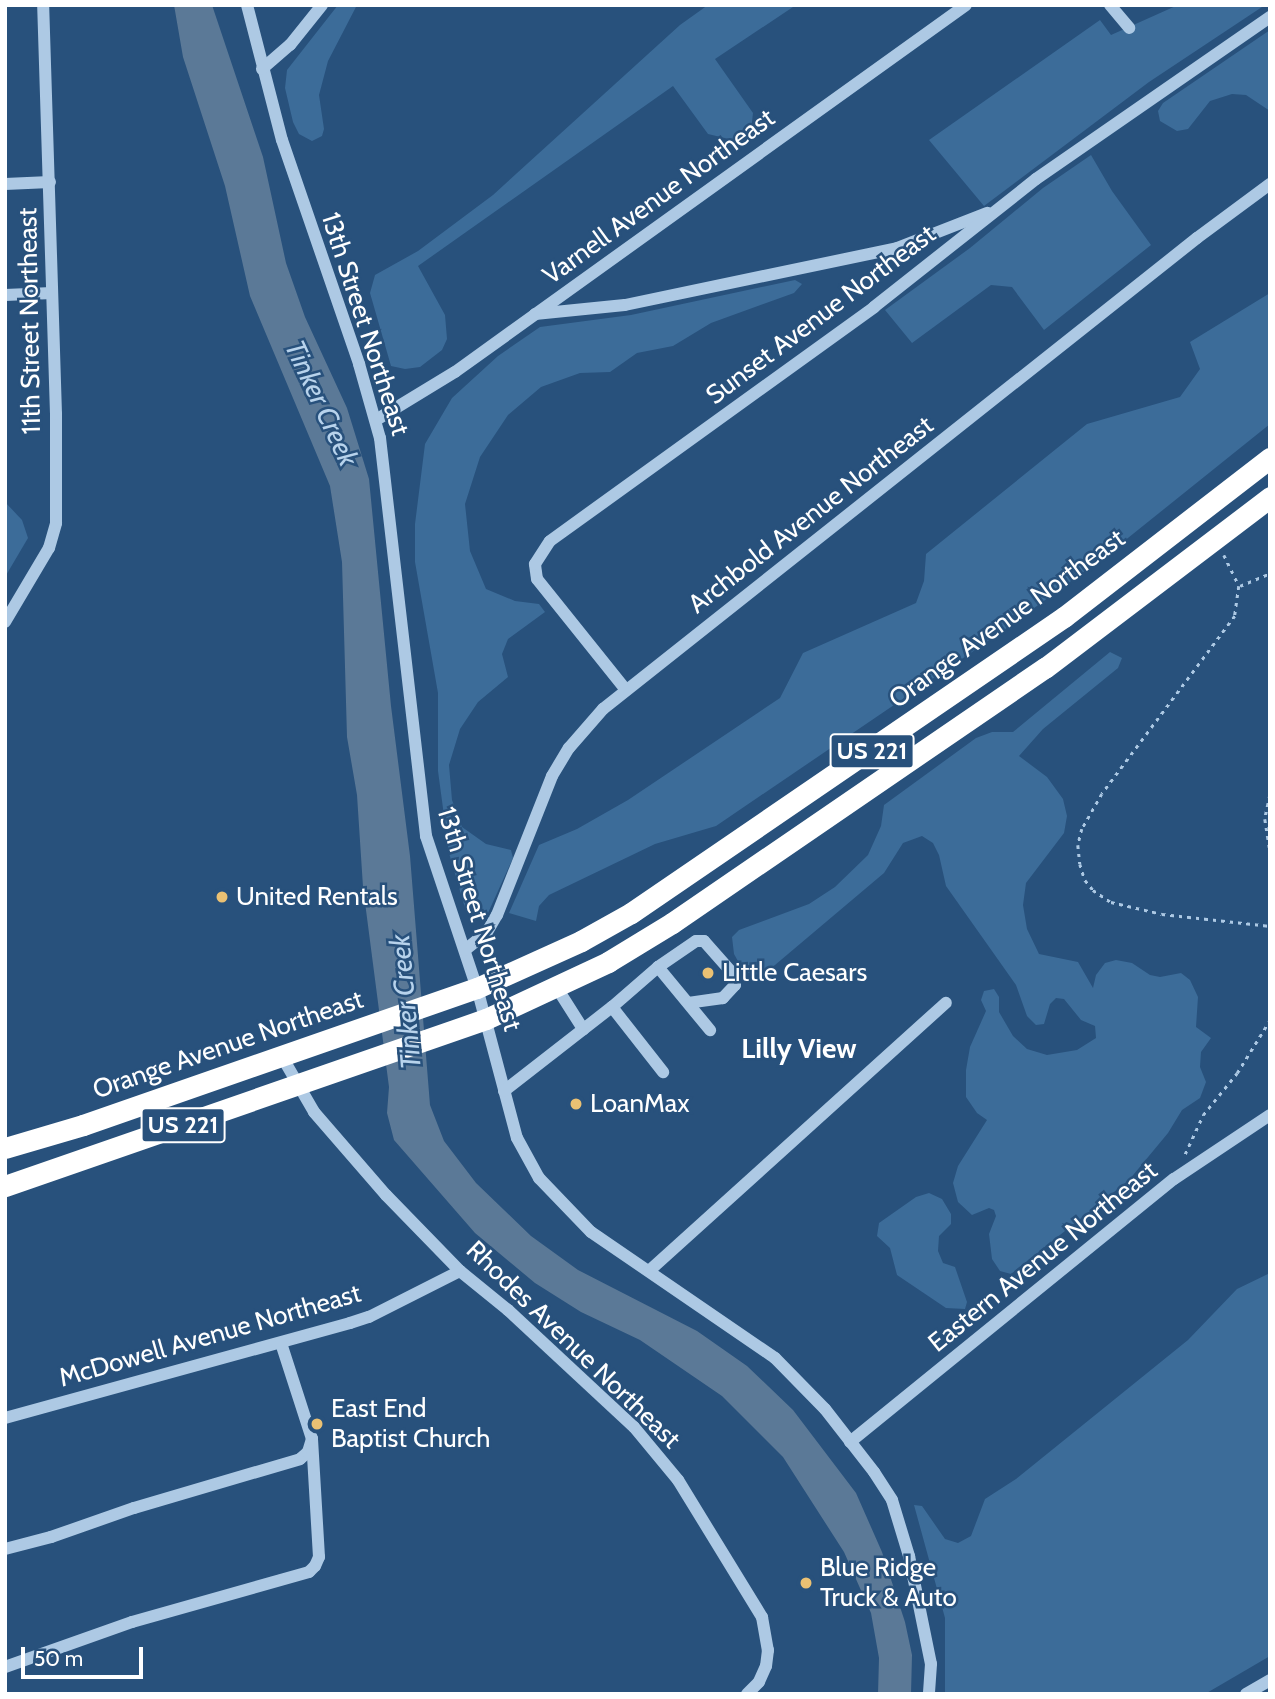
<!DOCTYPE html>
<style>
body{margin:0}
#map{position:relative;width:1275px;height:1699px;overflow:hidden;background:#28517c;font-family:Cabin,sans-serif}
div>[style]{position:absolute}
.green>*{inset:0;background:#3c6c99}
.water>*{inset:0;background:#5b7997}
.path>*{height:2.5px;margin-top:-1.25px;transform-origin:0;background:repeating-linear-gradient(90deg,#adc9e4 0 3.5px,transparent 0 8.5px)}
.minor>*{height:12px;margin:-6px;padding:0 6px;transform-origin:6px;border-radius:6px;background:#adc9e4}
.highway>*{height:21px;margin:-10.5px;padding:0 10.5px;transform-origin:10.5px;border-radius:10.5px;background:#fff}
.dots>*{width:19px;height:19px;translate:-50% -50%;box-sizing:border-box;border:4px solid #28517c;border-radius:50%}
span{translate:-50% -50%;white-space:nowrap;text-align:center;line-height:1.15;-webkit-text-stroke:5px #28517c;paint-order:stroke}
.shield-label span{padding:2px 5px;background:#28517c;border:2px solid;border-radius:5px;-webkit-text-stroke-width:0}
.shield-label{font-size:24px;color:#fff;font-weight:700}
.street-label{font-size:26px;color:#fff}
.poi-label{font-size:26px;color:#fff}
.left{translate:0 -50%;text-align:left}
.water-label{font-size:28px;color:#b8d3ec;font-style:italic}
.neighbourhood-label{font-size:28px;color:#fff;font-weight:700}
.frame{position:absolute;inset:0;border:7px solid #fff;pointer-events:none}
.scale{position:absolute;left:21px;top:1647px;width:122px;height:32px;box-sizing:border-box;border:4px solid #fff;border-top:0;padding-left:9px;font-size:21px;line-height:24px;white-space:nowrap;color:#fff;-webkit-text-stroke:5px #28517c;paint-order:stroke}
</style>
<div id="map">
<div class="green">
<div style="clip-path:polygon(338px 5px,357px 5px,328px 61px,319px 95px,324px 129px,322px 136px,312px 141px,299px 134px,293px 122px,285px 88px,287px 70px)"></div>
<div style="clip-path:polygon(708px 5px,796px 5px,715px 59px,753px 113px,751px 131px,733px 140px,708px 134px,673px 86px,418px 266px,445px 315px,447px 339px,442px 350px,420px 367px,405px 369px,391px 366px,370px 293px,375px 275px,418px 251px,493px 195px,680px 25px)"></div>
<div style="clip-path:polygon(1178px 5px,1265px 5px,1149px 82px,984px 206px,929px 140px,1100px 20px,1111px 35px)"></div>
<div style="clip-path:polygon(1270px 30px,1270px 111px,1246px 95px,1232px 94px,1210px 101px,1188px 129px,1177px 131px,1160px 121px,1158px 111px,1163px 103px)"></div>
<div style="clip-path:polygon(1091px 155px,1112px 191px,1151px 245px,1044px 330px,1012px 287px,991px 285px,912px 343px,885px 310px,970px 248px,1043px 188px)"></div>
<div style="clip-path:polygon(795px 280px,802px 284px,794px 293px,711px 323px,673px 346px,637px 353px,610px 372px,580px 373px,541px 387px,508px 415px,480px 457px,465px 504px,470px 551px,486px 589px,515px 601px,539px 604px,545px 612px,508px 639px,502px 654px,508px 677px,478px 702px,460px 729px,449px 765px,452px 800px,462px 827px,486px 844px,511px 850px,513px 858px,488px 913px,480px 917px,471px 915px,465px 908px,449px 853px,438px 771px,438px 693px,415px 562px,415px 524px,425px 444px,452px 398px,498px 356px,540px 327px,631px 315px)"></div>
<div style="clip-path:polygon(1270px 293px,1270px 424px,1108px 554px,997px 635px,716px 826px,655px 844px,549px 895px,539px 906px,536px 921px,509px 913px,539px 845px,577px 829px,628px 800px,780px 698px,803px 653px,916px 603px,924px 581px,926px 554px,1087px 424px,1180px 397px,1200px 369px,1190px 342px)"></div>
<div style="clip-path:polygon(5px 502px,22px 520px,28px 538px,5px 577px)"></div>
<div style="clip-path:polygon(1110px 652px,1122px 658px,1118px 668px,1043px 729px,1019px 756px,1047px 777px,1063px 799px,1067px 816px,1064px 833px,1026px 883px,1023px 905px,1027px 929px,1039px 954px,1078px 962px,1093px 988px,1096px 975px,1105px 963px,1116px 960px,1132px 963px,1150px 975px,1160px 977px,1181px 973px,1190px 980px,1198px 997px,1196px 1027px,1211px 1038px,1201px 1052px,1200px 1067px,1206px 1082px,1200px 1098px,1182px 1110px,1168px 1133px,1129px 1180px,1011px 1274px,1000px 1271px,992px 1259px,989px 1234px,996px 1216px,994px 1210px,989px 1208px,972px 1215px,958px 1202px,953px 1183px,958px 1166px,987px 1120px,977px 1113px,966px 1097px,966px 1070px,970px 1047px,986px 1011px,981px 1000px,984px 991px,994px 989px,999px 997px,999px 1012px,1013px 1036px,1027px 1049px,1047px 1055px,1077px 1050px,1096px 1038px,1095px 1026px,1081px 1020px,1064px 999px,1056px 998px,1050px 1004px,1044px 1024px,1036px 1025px,1027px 1016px,1016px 985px,946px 886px,939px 855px,933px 843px,922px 836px,903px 843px,884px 873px,775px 965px,759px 975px,744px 972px,734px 954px,732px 937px,739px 930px,809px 904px,835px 887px,868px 855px,881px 826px,884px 805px,976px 738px,992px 732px,1013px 732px)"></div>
<div style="clip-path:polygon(929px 1193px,942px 1199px,951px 1214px,951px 1224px,939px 1236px,938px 1251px,943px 1263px,955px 1267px,967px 1302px,965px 1309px,946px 1308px,897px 1275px,890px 1248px,877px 1236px,879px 1223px,916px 1197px)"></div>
<div style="clip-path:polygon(1270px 1273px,1270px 1656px,1205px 1694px,945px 1694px,945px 1618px,914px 1505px,922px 1506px,945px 1539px,958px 1543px,971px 1536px,985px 1499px,1016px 1479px,1188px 1340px,1237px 1289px)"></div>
</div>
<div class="water">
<div style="clip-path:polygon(174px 5px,212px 5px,263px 157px,286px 263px,305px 317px,347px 408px,369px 479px,391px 706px,410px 856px,430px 1105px,444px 1141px,476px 1183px,531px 1236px,578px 1270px,697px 1331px,747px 1366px,793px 1410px,856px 1493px,882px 1552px,905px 1622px,912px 1655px,911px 1694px,878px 1694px,879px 1658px,871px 1613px,844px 1552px,783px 1457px,722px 1396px,640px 1340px,581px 1312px,535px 1283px,475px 1233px,394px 1140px,387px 1113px,389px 1087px,363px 887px,357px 795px,347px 737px,342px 562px,330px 486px,250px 296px,225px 186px,183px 57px)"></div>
</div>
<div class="path">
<div style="left:1224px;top:555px;width:34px;rotate:64deg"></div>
<div style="left:1239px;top:586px;width:30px;rotate:98deg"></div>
<div style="left:1235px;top:616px;width:222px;rotate:126.8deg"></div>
<div style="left:1102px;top:794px;width:40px;rotate:119.7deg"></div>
<div style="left:1082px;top:829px;width:16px;rotate:104deg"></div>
<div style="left:1078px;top:845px;width:19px;rotate:84deg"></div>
<div style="left:1080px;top:864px;width:17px;rotate:73deg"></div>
<div style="left:1085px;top:880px;width:13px;rotate:51deg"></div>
<div style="left:1093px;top:890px;width:22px;rotate:34deg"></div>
<div style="left:1111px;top:902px;width:52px;rotate:13.2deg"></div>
<div style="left:1162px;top:914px;width:109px;rotate:6.3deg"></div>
<div style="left:1240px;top:586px;width:33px;rotate:-23deg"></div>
<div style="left:1270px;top:795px;width:25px;rotate:102deg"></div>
<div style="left:1265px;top:819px;width:30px;rotate:81deg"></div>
<div style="left:1185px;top:1154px;width:43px;rotate:-65.2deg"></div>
<div style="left:1203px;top:1115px;width:54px;rotate:-51deg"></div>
<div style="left:1237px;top:1073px;width:62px;rotate:-58.1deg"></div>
</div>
<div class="minor">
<div style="left:247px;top:5px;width:139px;rotate:75.5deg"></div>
<div style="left:282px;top:140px;width:237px;rotate:71deg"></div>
<div style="left:359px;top:364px;width:77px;rotate:74.2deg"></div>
<div style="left:380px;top:438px;width:401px;rotate:83.4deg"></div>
<div style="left:426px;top:836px;width:160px;rotate:71.5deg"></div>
<div style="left:477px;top:988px;width:155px;rotate:75.1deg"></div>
<div style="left:517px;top:1138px;width:46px;rotate:61.2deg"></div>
<div style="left:539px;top:1178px;width:75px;rotate:46.1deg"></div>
<div style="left:591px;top:1232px;width:223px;rotate:34.4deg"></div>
<div style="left:775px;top:1358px;width:71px;rotate:45.6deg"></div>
<div style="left:825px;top:1409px;width:80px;rotate:52.1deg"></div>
<div style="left:874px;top:1472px;width:33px;rotate:57deg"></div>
<div style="left:892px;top:1500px;width:59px;rotate:73.1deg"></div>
<div style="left:909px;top:1556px;width:110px;rotate:78.5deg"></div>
<div style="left:931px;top:1664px;width:30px;rotate:94deg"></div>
<div style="left:1110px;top:5px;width:30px;rotate:50deg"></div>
<div style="left:262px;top:69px;width:37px;rotate:-41deg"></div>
<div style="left:290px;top:45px;width:51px;rotate:-51.3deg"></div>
<div style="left:5px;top:184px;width:45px;rotate:-2.5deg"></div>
<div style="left:5px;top:295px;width:47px;rotate:-2.4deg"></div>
<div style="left:535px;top:314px;width:90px;rotate:-5.7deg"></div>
<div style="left:625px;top:305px;width:278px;rotate:-11.8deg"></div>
<div style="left:897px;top:248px;width:97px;rotate:-21.3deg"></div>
<div style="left:376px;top:420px;width:92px;rotate:-31.3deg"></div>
<div style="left:455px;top:372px;width:629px;rotate:-35.69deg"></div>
<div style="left:5px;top:622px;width:86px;rotate:-59.3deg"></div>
<div style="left:49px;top:548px;width:26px;rotate:-74deg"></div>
<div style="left:56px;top:523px;width:109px;rotate:-90deg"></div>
<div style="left:56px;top:414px;width:409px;rotate:-91.8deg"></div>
<div style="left:626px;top:690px;width:142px;rotate:-128.7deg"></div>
<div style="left:537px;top:579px;width:15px;rotate:-98deg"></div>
<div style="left:535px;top:564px;width:27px;rotate:-57deg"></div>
<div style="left:550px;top:541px;width:400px;rotate:-35.8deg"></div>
<div style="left:874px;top:307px;width:206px;rotate:-38.3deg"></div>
<div style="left:1036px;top:179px;width:285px;rotate:-34.7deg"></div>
<div style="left:893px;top:736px;width:31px;rotate:53deg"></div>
<div style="left:465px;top:950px;width:28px;rotate:-39deg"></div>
<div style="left:487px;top:932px;width:20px;rotate:-60deg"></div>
<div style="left:497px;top:915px;width:149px;rotate:-68.4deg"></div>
<div style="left:552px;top:776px;width:33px;rotate:-59deg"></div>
<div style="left:569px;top:748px;width:52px;rotate:-48.9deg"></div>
<div style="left:603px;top:709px;width:758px;rotate:-38.41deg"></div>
<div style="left:1197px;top:238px;width:91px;rotate:-36.5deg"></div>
<div style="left:658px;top:967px;width:82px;rotate:50.5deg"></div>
<div style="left:557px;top:988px;width:49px;rotate:57.6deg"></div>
<div style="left:612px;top:1007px;width:61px;rotate:-41deg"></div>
<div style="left:658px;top:967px;width:46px;rotate:-34.4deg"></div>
<div style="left:696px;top:941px;width:8px"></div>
<div style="left:704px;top:941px;width:47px;rotate:48.5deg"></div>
<div style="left:735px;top:976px;width:9px;rotate:90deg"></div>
<div style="left:735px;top:985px;width:18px;rotate:133deg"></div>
<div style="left:723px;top:998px;width:35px;rotate:172deg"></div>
<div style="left:281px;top:1055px;width:66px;rotate:59.9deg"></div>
<div style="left:314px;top:1112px;width:110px;rotate:49.1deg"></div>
<div style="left:386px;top:1195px;width:106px;rotate:45.8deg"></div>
<div style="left:460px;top:1271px;width:62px;rotate:39.1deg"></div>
<div style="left:508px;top:1310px;width:172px;rotate:42.9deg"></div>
<div style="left:634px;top:1427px;width:69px;rotate:50.3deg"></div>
<div style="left:678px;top:1480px;width:161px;rotate:58.5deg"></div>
<div style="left:762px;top:1617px;width:34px;rotate:80deg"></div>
<div style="left:768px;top:1650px;width:16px;rotate:97deg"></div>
<div style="left:766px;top:1666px;width:17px;rotate:114deg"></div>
<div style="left:759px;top:1682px;width:17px;rotate:135deg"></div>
<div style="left:504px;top:1091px;width:137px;rotate:-37.9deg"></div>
<div style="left:612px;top:1007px;width:83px;rotate:51.9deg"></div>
<div style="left:649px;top:1271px;width:400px;rotate:-42.1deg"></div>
<div style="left:5px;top:1418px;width:358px;rotate:-15.4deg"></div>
<div style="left:350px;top:1323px;width:20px;rotate:-18deg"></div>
<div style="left:369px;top:1317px;width:102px;rotate:-26.8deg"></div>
<div style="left:850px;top:1442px;width:417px;rotate:-39.1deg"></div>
<div style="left:1174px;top:1179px;width:115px;rotate:-33.7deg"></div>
<div style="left:5px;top:1549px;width:48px;rotate:-14.6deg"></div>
<div style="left:51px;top:1537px;width:88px;rotate:-19.3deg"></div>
<div style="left:134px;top:1508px;width:173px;rotate:-16.4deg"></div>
<div style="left:300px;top:1459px;width:11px;rotate:-41deg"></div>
<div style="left:308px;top:1452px;width:14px;rotate:-73deg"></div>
<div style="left:5px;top:1667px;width:135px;rotate:-19.5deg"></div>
<div style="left:132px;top:1622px;width:184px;rotate:-15.8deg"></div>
<div style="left:309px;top:1572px;width:8px;rotate:-45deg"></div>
<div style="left:315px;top:1566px;width:10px;rotate:-66deg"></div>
<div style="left:319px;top:1557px;width:118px;rotate:-93.4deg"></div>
<div style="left:312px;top:1439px;width:101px;rotate:-107.9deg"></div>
<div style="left:1246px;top:1694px;width:28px;rotate:-30deg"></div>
</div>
<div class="highway">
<div style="left:5px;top:1148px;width:81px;rotate:-16.4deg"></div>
<div style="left:83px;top:1125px;width:417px;rotate:-19.2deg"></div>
<div style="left:477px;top:988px;width:114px;rotate:-24.3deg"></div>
<div style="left:581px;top:941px;width:57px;rotate:-29.2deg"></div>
<div style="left:631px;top:913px;width:525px;rotate:-34.36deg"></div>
<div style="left:1064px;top:617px;width:260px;rotate:-37.7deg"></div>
<div style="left:5px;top:1186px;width:509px;rotate:-19.15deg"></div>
<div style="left:486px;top:1019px;width:135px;rotate:-25deg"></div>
<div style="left:608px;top:962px;width:75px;rotate:-31.4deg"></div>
<div style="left:672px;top:923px;width:452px;rotate:-34.4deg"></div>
<div style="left:1045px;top:668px;width:283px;rotate:-37.2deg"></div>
</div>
<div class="dots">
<div style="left:222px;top:897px;background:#ebc173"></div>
<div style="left:708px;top:973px;background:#ebc173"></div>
<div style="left:576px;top:1104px;background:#ebc173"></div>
<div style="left:317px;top:1424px;background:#ebc173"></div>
<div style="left:806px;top:1583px;background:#ebc173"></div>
</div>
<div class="shield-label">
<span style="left:872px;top:751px">US 221</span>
<span style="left:183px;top:1125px">US 221</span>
</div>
<div class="street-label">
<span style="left:659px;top:197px;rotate:-36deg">Varnell Avenue Northeast</span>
<span style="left:821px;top:315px;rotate:-37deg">Sunset Avenue Northeast</span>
<span style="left:30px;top:321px;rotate:-91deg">11th Street Northeast</span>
<span style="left:365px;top:324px;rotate:72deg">13th Street Northeast</span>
<span style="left:811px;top:515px;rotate:-38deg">Archbold Avenue Northeast</span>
<span style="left:1007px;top:619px;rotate:-36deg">Orange Avenue Northeast</span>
<span style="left:479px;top:919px;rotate:73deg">13th Street Northeast</span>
<span style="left:228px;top:1045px;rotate:-19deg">Orange Avenue Northeast</span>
<span style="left:1043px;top:1257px;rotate:-39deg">Eastern Avenue Northeast</span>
<span style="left:210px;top:1336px;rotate:-16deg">McDowell Avenue Northeast</span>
<span style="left:573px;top:1345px;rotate:44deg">Rhodes Avenue Northeast</span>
</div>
<div class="poi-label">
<span class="left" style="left:236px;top:897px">United Rentals</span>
<span class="left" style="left:722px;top:973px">Little Caesars</span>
<span class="left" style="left:590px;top:1104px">LoanMax</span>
<span class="left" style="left:331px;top:1424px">East End<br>Baptist Church</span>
<span class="left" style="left:820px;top:1583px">Blue Ridge<br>Truck &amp; Auto</span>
</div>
<div class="water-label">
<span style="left:322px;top:403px;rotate:65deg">Tinker Creek</span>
<span style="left:405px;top:1002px;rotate:-95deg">Tinker Creek</span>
</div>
<div class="neighbourhood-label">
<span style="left:799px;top:1048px">Lilly View</span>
</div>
<div class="frame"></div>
<div class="scale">50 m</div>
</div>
